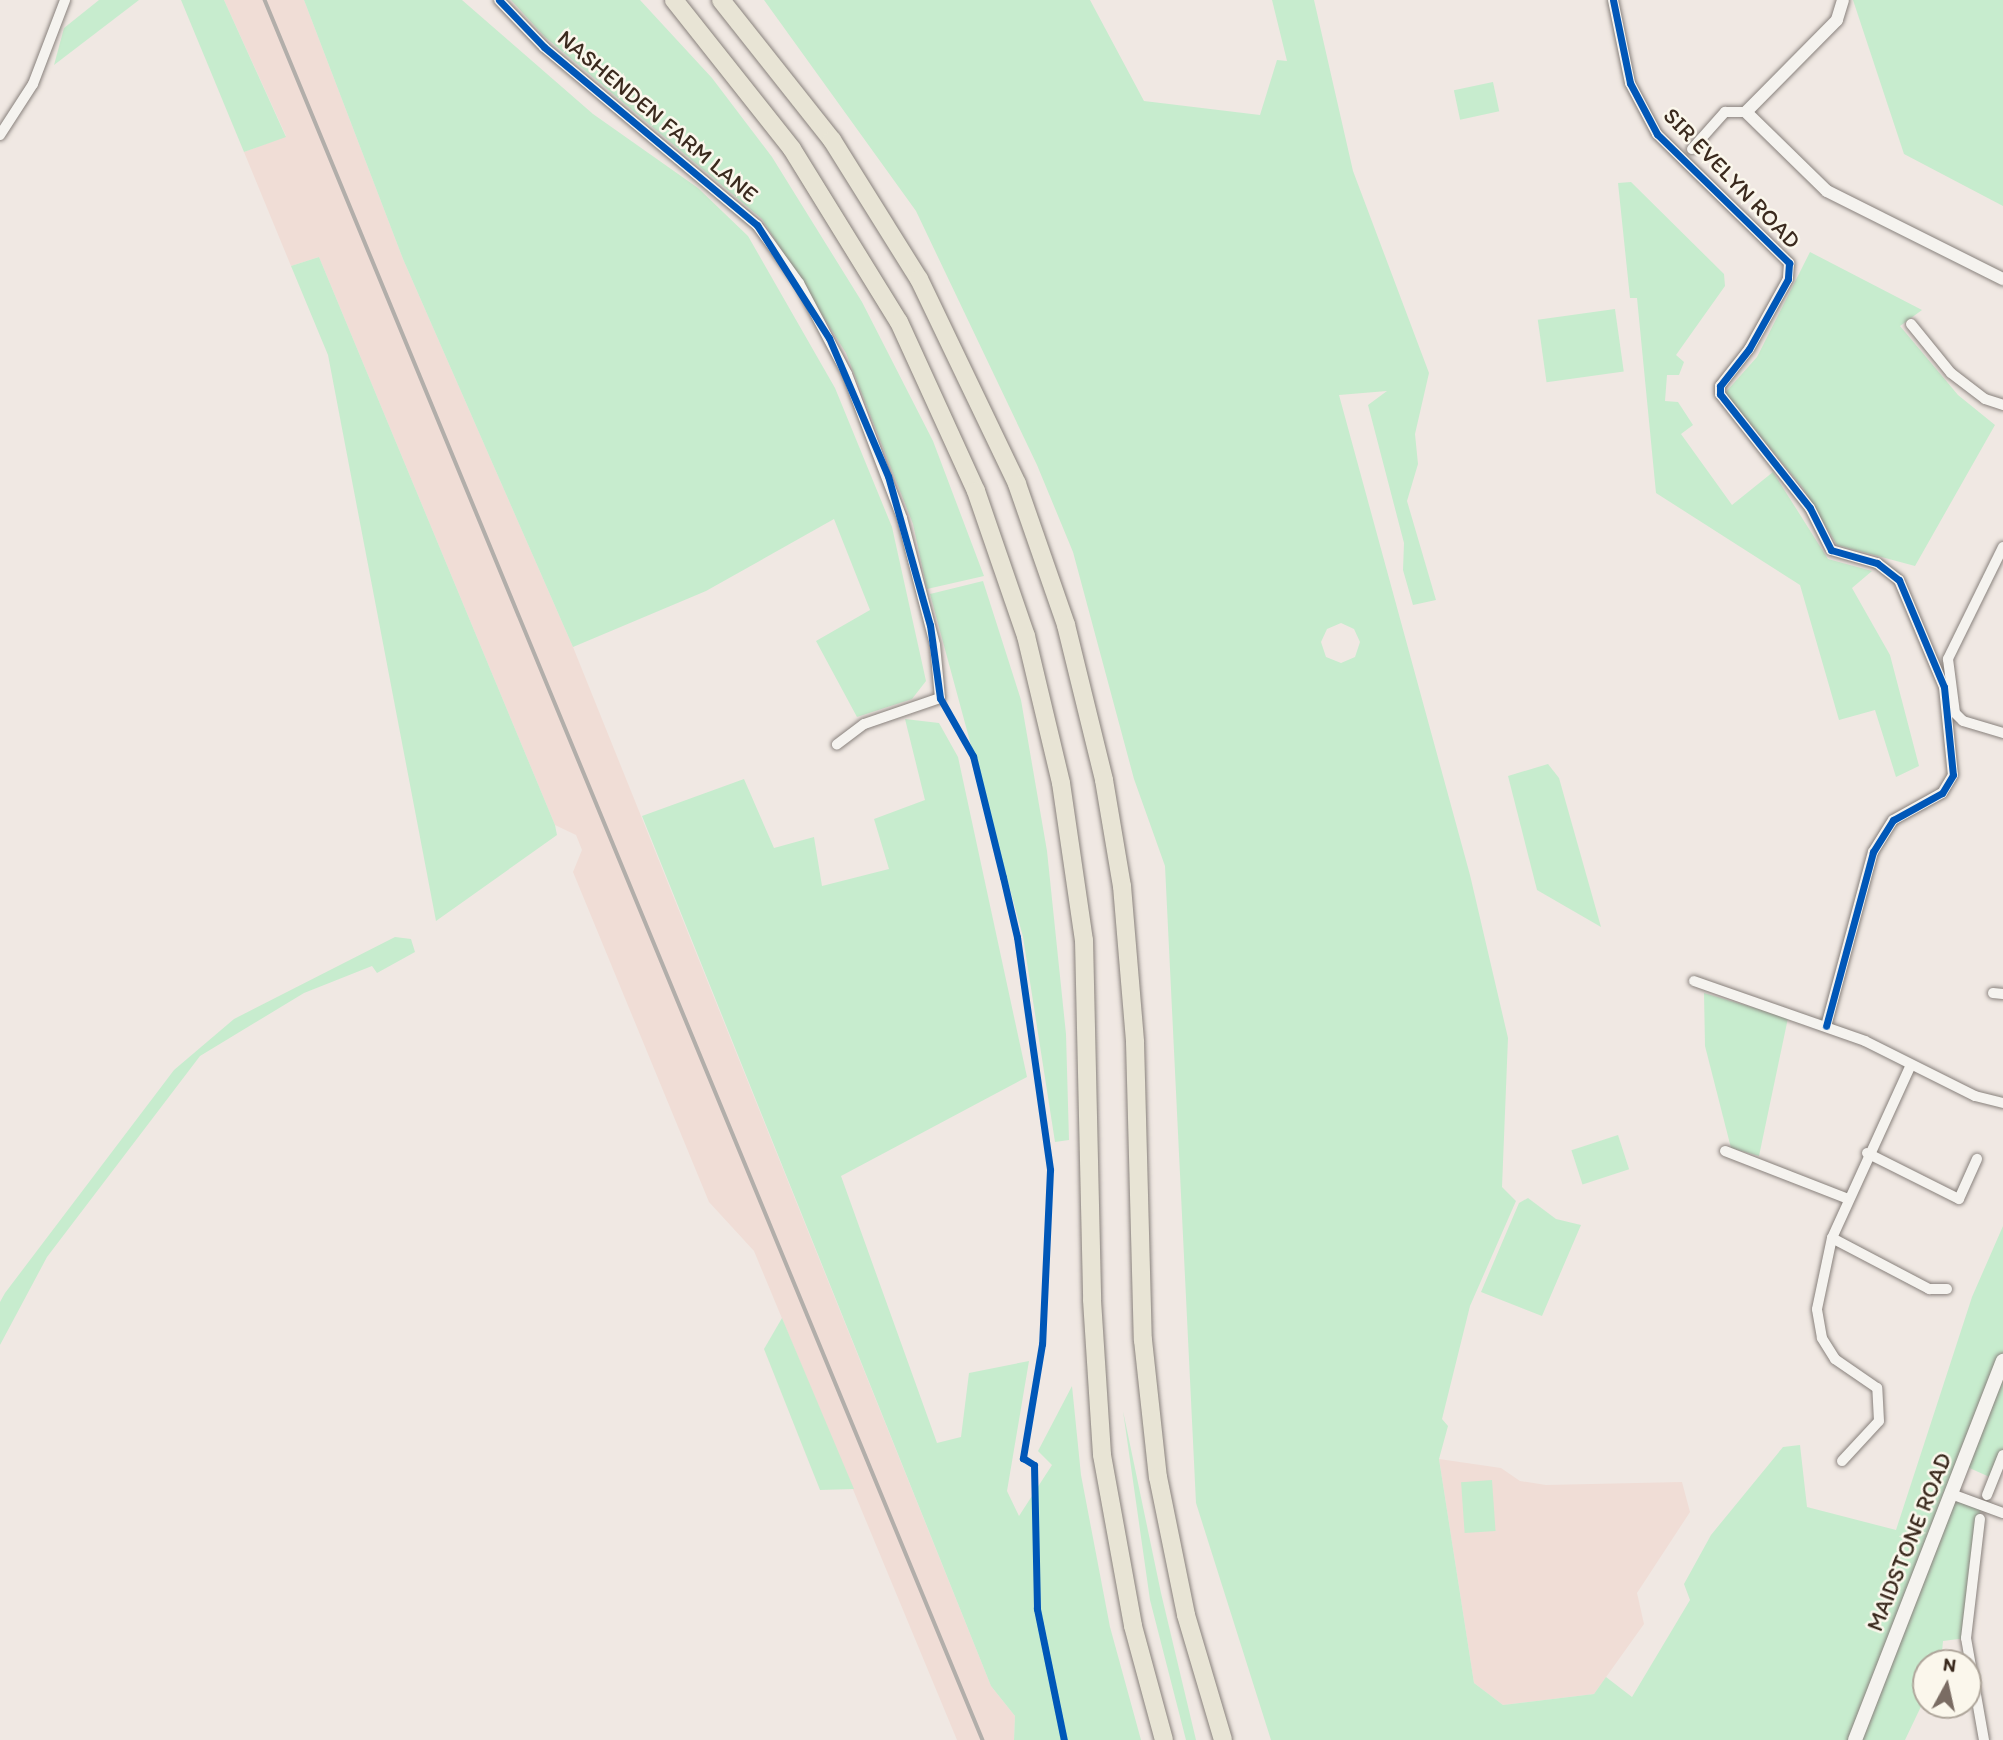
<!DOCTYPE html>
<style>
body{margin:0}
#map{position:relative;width:2003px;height:1740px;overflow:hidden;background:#f0e8e3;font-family:Itim,sans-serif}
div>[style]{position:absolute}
.built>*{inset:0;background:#f0ddd6}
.green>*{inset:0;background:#c7ecce;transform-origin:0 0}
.roads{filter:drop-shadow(0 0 2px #88817c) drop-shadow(0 0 2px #88817c)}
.minor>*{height:10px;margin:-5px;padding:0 5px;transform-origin:5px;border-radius:5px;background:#f5f3ef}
.tertiary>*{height:12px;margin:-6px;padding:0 6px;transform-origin:6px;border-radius:6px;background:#f5f3ef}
.secondary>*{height:14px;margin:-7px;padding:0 7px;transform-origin:7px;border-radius:7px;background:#f5f3ef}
.motorway>*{height:18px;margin:-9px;padding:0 9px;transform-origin:9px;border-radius:9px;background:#e8e4d5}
.rail>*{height:3.5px;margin:-1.75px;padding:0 1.75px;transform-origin:1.75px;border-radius:1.75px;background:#b2aeaa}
.cycleway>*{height:7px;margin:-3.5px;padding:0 3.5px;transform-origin:3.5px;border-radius:3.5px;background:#0057b8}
span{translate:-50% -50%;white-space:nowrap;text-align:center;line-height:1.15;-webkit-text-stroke:5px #fbf7ec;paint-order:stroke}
.street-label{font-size:23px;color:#3b2a1e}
.north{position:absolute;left:1912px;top:1649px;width:70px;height:70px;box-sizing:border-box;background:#fbf7ec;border:2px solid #aea59a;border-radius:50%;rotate:8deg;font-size:19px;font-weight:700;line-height:28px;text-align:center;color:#3b2a1e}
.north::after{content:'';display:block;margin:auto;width:24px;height:32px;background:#7a6c63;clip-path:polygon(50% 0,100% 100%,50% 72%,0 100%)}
</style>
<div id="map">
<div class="built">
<div style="clip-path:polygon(224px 0,304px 0,403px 259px,573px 647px,991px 1686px,1015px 1716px,1014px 1740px,957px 1740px,754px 1251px,709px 1202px,573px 872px,582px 850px,576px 835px,555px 825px,319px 257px,291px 266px,244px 152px,286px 136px)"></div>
<div style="clip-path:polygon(1439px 1459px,1501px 1468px,1520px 1481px,1546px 1485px,1682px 1482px,1690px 1512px,1637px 1593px,1644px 1624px,1594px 1694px,1503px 1705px,1474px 1683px)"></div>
</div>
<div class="green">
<div style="clip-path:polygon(99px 0,139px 0,54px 65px,64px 28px)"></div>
<div style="clip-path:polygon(181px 0,224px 0,286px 137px,244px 152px)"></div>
<div style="clip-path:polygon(304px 0,462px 0,593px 114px,698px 188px,748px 236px,835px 388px,892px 527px,926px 681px,912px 699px,857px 717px,816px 641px,870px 610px,834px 519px,706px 591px,573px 647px,403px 259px)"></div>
<div style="clip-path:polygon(511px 0,640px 0,712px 78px,772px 157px,862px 302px,933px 441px,984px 576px,927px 589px,913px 524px,846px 353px,762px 219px,545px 37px)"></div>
<div style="clip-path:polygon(evenodd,764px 0,1090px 0,1144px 101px,1260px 115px,1277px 60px,1287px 61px,1272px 0,1314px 0,1353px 171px,1429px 373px,1415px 434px,1418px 464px,1407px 501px,1436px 600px,1413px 605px,1403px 570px,1404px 543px,1368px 405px,1387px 391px,1339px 395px,1470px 875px,1508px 1038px,1502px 1187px,1516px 1201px,1470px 1306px,1442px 1419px,1448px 1426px,1439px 1459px,1474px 1683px,1503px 1705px,1594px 1694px,1606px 1677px,1632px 1697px,1690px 1600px,1684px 1584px,1711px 1535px,1783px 1447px,1800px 1445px,1807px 1507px,1896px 1530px,1972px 1297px,2003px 1226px,2003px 1455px,1994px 1479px,1965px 1466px,1954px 1494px,1981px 1506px,1966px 1638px,1943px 1641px,1941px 1663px,1926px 1663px,1926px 1696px,1905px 1740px,1271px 1740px,1196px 1503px,1165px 866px,1134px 779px,1073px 552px,1037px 465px,916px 211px,764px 0,1341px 623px,1354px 629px,1360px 642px,1355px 657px,1341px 663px,1326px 657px,1321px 642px,1327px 629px,1341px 623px)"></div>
<div style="clip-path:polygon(1853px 0,2003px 0,2003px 206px,1904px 154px)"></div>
<div style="left:1493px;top:82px;width:30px;height:40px;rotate:78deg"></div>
<div style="clip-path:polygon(1631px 182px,1724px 274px,1725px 286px,1676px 355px,1684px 362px,1679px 375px,1667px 375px,1665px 401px,1678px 402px,1693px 425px,1681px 434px,1732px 505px,1773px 472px,1828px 559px,1872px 571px,1852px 588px,1890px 655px,1919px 766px,1896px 777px,1875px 710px,1839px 720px,1800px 585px,1656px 493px,1637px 298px,1630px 298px,1618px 183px)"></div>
<div style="clip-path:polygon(1810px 252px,1922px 310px,1900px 326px,1958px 395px,1995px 425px,1915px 566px,1837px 545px,1803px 488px,1725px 393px,1757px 357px)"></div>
<div style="clip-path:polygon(319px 257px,555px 825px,557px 835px,436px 921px,328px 355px,291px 266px)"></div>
<div style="left:1615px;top:309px;width:63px;height:78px;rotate:82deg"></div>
<div style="clip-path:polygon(983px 581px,1021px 700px,1047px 851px,1066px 1034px,1069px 1140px,1055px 1142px,1023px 937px,930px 594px)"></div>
<div style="clip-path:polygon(905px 719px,939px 723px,958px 757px,1027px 1077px,841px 1176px,937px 1443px,961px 1437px,969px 1373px,1029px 1361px,1007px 1491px,1019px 1516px,1052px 1465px,1038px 1451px,1072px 1386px,1081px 1475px,1110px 1627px,1141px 1740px,1014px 1740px,1015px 1716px,991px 1686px,642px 816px,744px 779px,774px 848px,814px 837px,822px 886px,889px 869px,874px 819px,925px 800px)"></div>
<div style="clip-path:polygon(1548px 764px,1559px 778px,1601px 927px,1537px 890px,1508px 776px)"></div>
<div style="clip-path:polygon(395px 937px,411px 939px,415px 952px,377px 973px,372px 966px,304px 993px,200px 1056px,47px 1257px,0 1345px,0 1302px,5px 1293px,174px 1070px,234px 1019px)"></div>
<div style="clip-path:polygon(1704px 993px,1788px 1018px,1759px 1156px,1731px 1148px,1705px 1046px)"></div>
<div style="left:1618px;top:1135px;width:36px;height:49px;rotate:72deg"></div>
<div style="clip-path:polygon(1528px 1198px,1556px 1219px,1581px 1225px,1542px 1316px,1481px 1292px,1519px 1203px)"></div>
<div style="clip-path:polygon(782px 1318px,854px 1489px,820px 1490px,764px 1349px)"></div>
<div style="clip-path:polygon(1123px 1411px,1161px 1593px,1196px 1740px,1186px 1740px,1150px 1600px)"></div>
<div style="left:1492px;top:1480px;width:51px;height:31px;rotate:86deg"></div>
</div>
<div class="roads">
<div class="minor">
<div style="left:499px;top:0;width:65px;rotate:46.2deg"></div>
<div style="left:544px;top:47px;width:278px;rotate:39.9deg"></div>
<div style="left:757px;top:225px;width:72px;rotate:54.1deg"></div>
<div style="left:799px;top:283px;width:103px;rotate:62.2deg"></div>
<div style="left:847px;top:374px;width:154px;rotate:69.1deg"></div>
<div style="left:902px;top:518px;width:131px;rotate:75.4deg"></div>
<div style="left:935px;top:645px;width:53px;rotate:84.6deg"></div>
<div style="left:940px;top:698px;width:80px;rotate:161.1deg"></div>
<div style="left:864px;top:724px;width:34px;rotate:143deg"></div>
<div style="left:1613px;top:0;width:85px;rotate:78.4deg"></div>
<div style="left:1630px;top:83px;width:58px;rotate:62.1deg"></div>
<div style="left:1657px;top:134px;width:185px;rotate:44.3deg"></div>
<div style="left:1789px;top:263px;width:16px;rotate:94deg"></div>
<div style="left:1788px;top:279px;width:80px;rotate:119.1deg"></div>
<div style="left:1749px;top:349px;width:47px;rotate:128.1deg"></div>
<div style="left:1720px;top:386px;width:8px;rotate:90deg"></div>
<div style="left:1720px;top:394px;width:145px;rotate:51.7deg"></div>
<div style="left:1810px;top:508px;width:47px;rotate:63.4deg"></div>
<div style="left:1831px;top:550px;width:48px;rotate:15.8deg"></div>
<div style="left:1877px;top:563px;width:28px;rotate:38deg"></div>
<div style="left:1899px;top:580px;width:116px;rotate:67.2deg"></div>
<div style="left:1944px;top:687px;width:88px;rotate:84.2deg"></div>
<div style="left:1953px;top:775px;width:21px;rotate:121deg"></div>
<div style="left:1942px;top:793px;width:56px;rotate:151.1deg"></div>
<div style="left:1893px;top:820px;width:38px;rotate:122deg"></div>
<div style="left:1873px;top:852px;width:180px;rotate:105.1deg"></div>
<div style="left:0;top:135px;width:61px;rotate:-57.1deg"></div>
<div style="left:33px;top:84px;width:90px;rotate:-69.1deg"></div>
<div style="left:1692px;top:149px;width:50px;rotate:-48.3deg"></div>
<div style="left:1725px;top:112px;width:21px"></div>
<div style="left:1911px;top:324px;width:63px;rotate:50.8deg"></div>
<div style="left:1951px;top:373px;width:43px;rotate:37.4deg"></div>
<div style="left:1985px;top:399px;width:19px;rotate:18deg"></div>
<div style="left:2003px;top:547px;width:125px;rotate:116.2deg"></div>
<div style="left:1948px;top:659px;width:54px;rotate:82.6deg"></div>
<div style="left:1955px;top:713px;width:11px;rotate:45deg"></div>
<div style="left:1963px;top:721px;width:42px;rotate:16.7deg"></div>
<div style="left:1694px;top:981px;width:181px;rotate:19.3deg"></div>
<div style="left:1865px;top:1041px;width:123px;rotate:26.6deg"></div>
<div style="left:1975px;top:1096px;width:29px;rotate:14deg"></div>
<div style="left:1993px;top:993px;width:10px;rotate:6deg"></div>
<div style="left:1725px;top:1151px;width:132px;rotate:21.3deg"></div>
<div style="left:1867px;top:1153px;width:103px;rotate:26.6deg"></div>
<div style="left:1959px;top:1199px;width:44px;rotate:-65.8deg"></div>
<div style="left:1832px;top:1238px;width:110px;rotate:27.7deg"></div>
<div style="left:1929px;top:1289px;width:18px"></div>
<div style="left:1842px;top:1461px;width:54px;rotate:-47.2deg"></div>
<div style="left:1879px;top:1421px;width:33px;rotate:-93deg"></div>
<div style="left:1877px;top:1388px;width:51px;rotate:-145.4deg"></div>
<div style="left:1835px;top:1359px;width:25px;rotate:-122deg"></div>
<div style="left:1822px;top:1338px;width:29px;rotate:-100deg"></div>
<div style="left:1817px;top:1309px;width:73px;rotate:-78.1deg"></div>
<div style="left:1832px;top:1238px;width:190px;rotate:-65.5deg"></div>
<div style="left:1954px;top:1495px;width:52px;rotate:20.2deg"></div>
<div style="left:1987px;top:1495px;width:43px;rotate:-68.2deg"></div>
<div style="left:1980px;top:1519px;width:120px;rotate:96.7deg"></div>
<div style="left:1966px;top:1638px;width:104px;rotate:80deg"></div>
</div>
<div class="tertiary">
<div style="left:1843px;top:0;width:21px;rotate:107deg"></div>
<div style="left:1837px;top:20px;width:129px;rotate:134.7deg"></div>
<div style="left:1746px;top:112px;width:113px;rotate:44.3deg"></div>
<div style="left:1827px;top:191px;width:197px;rotate:26.6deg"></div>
</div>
<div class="secondary">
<div style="left:1855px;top:1740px;width:407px;rotate:-68.7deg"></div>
</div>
<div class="motorway">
<div style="left:674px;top:0;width:190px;rotate:51.6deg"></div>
<div style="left:792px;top:149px;width:203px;rotate:58.3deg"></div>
<div style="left:899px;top:322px;width:186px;rotate:65.5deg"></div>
<div style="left:976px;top:491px;width:153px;rotate:71deg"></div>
<div style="left:1026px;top:636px;width:151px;rotate:76.6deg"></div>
<div style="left:1061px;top:783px;width:159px;rotate:81.7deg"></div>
<div style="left:1084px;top:940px;width:360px;rotate:88.7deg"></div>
<div style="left:1092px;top:1300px;width:155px;rotate:86.3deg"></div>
<div style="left:1102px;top:1455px;width:174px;rotate:79.7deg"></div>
<div style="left:1133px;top:1626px;width:118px;rotate:74.8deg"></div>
<div style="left:721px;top:0;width:179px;rotate:51.6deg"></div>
<div style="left:832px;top:140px;width:164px;rotate:58deg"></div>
<div style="left:919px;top:279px;width:227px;rotate:64.4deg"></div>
<div style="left:1017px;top:484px;width:149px;rotate:70.8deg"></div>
<div style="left:1066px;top:625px;width:160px;rotate:76.2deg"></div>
<div style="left:1104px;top:780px;width:108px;rotate:80.4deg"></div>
<div style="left:1122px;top:886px;width:157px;rotate:85.2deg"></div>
<div style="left:1135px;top:1042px;width:298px;rotate:88.5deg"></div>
<div style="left:1143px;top:1340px;width:138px;rotate:83.8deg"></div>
<div style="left:1158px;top:1477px;width:141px;rotate:78.5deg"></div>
<div style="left:1186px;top:1615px;width:130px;rotate:73.5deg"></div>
</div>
</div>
<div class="rail">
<div style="left:265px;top:0;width:1882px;rotate:67.58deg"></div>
</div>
<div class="cycleway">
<div style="left:499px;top:0;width:65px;rotate:46.2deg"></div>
<div style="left:544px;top:47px;width:278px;rotate:39.9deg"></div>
<div style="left:757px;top:225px;width:134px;rotate:57.5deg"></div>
<div style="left:829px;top:338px;width:150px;rotate:66.9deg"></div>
<div style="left:888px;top:476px;width:155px;rotate:74.3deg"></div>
<div style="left:930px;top:625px;width:74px;rotate:82.2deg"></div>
<div style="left:940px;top:698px;width:67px;rotate:60.4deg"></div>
<div style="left:973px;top:756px;width:125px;rotate:76.1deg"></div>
<div style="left:1003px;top:877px;width:62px;rotate:76.9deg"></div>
<div style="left:1017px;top:937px;width:235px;rotate:81.9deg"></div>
<div style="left:1050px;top:1170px;width:174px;rotate:92.6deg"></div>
<div style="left:1042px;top:1344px;width:116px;rotate:99.5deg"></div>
<div style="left:1023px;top:1458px;width:13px;rotate:32deg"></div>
<div style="left:1034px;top:1465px;width:144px;rotate:88.8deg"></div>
<div style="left:1037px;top:1609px;width:134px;rotate:78.4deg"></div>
<div style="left:1613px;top:0;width:85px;rotate:78.4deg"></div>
<div style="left:1630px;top:83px;width:58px;rotate:62.1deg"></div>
<div style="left:1657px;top:134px;width:185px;rotate:44.3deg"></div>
<div style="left:1789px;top:263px;width:16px;rotate:94deg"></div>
<div style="left:1788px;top:279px;width:80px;rotate:119.1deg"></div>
<div style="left:1749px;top:349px;width:47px;rotate:128.1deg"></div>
<div style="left:1720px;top:386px;width:8px;rotate:90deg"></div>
<div style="left:1720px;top:394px;width:145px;rotate:51.7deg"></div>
<div style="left:1810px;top:508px;width:47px;rotate:63.4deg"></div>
<div style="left:1831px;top:550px;width:48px;rotate:15.8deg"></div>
<div style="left:1877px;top:563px;width:28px;rotate:38deg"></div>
<div style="left:1899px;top:580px;width:116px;rotate:67.2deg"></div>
<div style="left:1944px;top:687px;width:88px;rotate:84.2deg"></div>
<div style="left:1953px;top:775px;width:21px;rotate:121deg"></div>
<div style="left:1942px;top:793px;width:56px;rotate:151.1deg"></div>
<div style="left:1893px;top:820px;width:38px;rotate:122deg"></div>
<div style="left:1873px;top:852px;width:180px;rotate:105.1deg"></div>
</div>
<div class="street-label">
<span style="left:658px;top:116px;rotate:40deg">NASHENDEN FARM LANE</span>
<span style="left:1732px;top:178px;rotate:46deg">SIR EVELYN ROAD</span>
<span style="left:1909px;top:1542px;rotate:-68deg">MAIDSTONE ROAD</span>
</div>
<div class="north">N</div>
</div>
